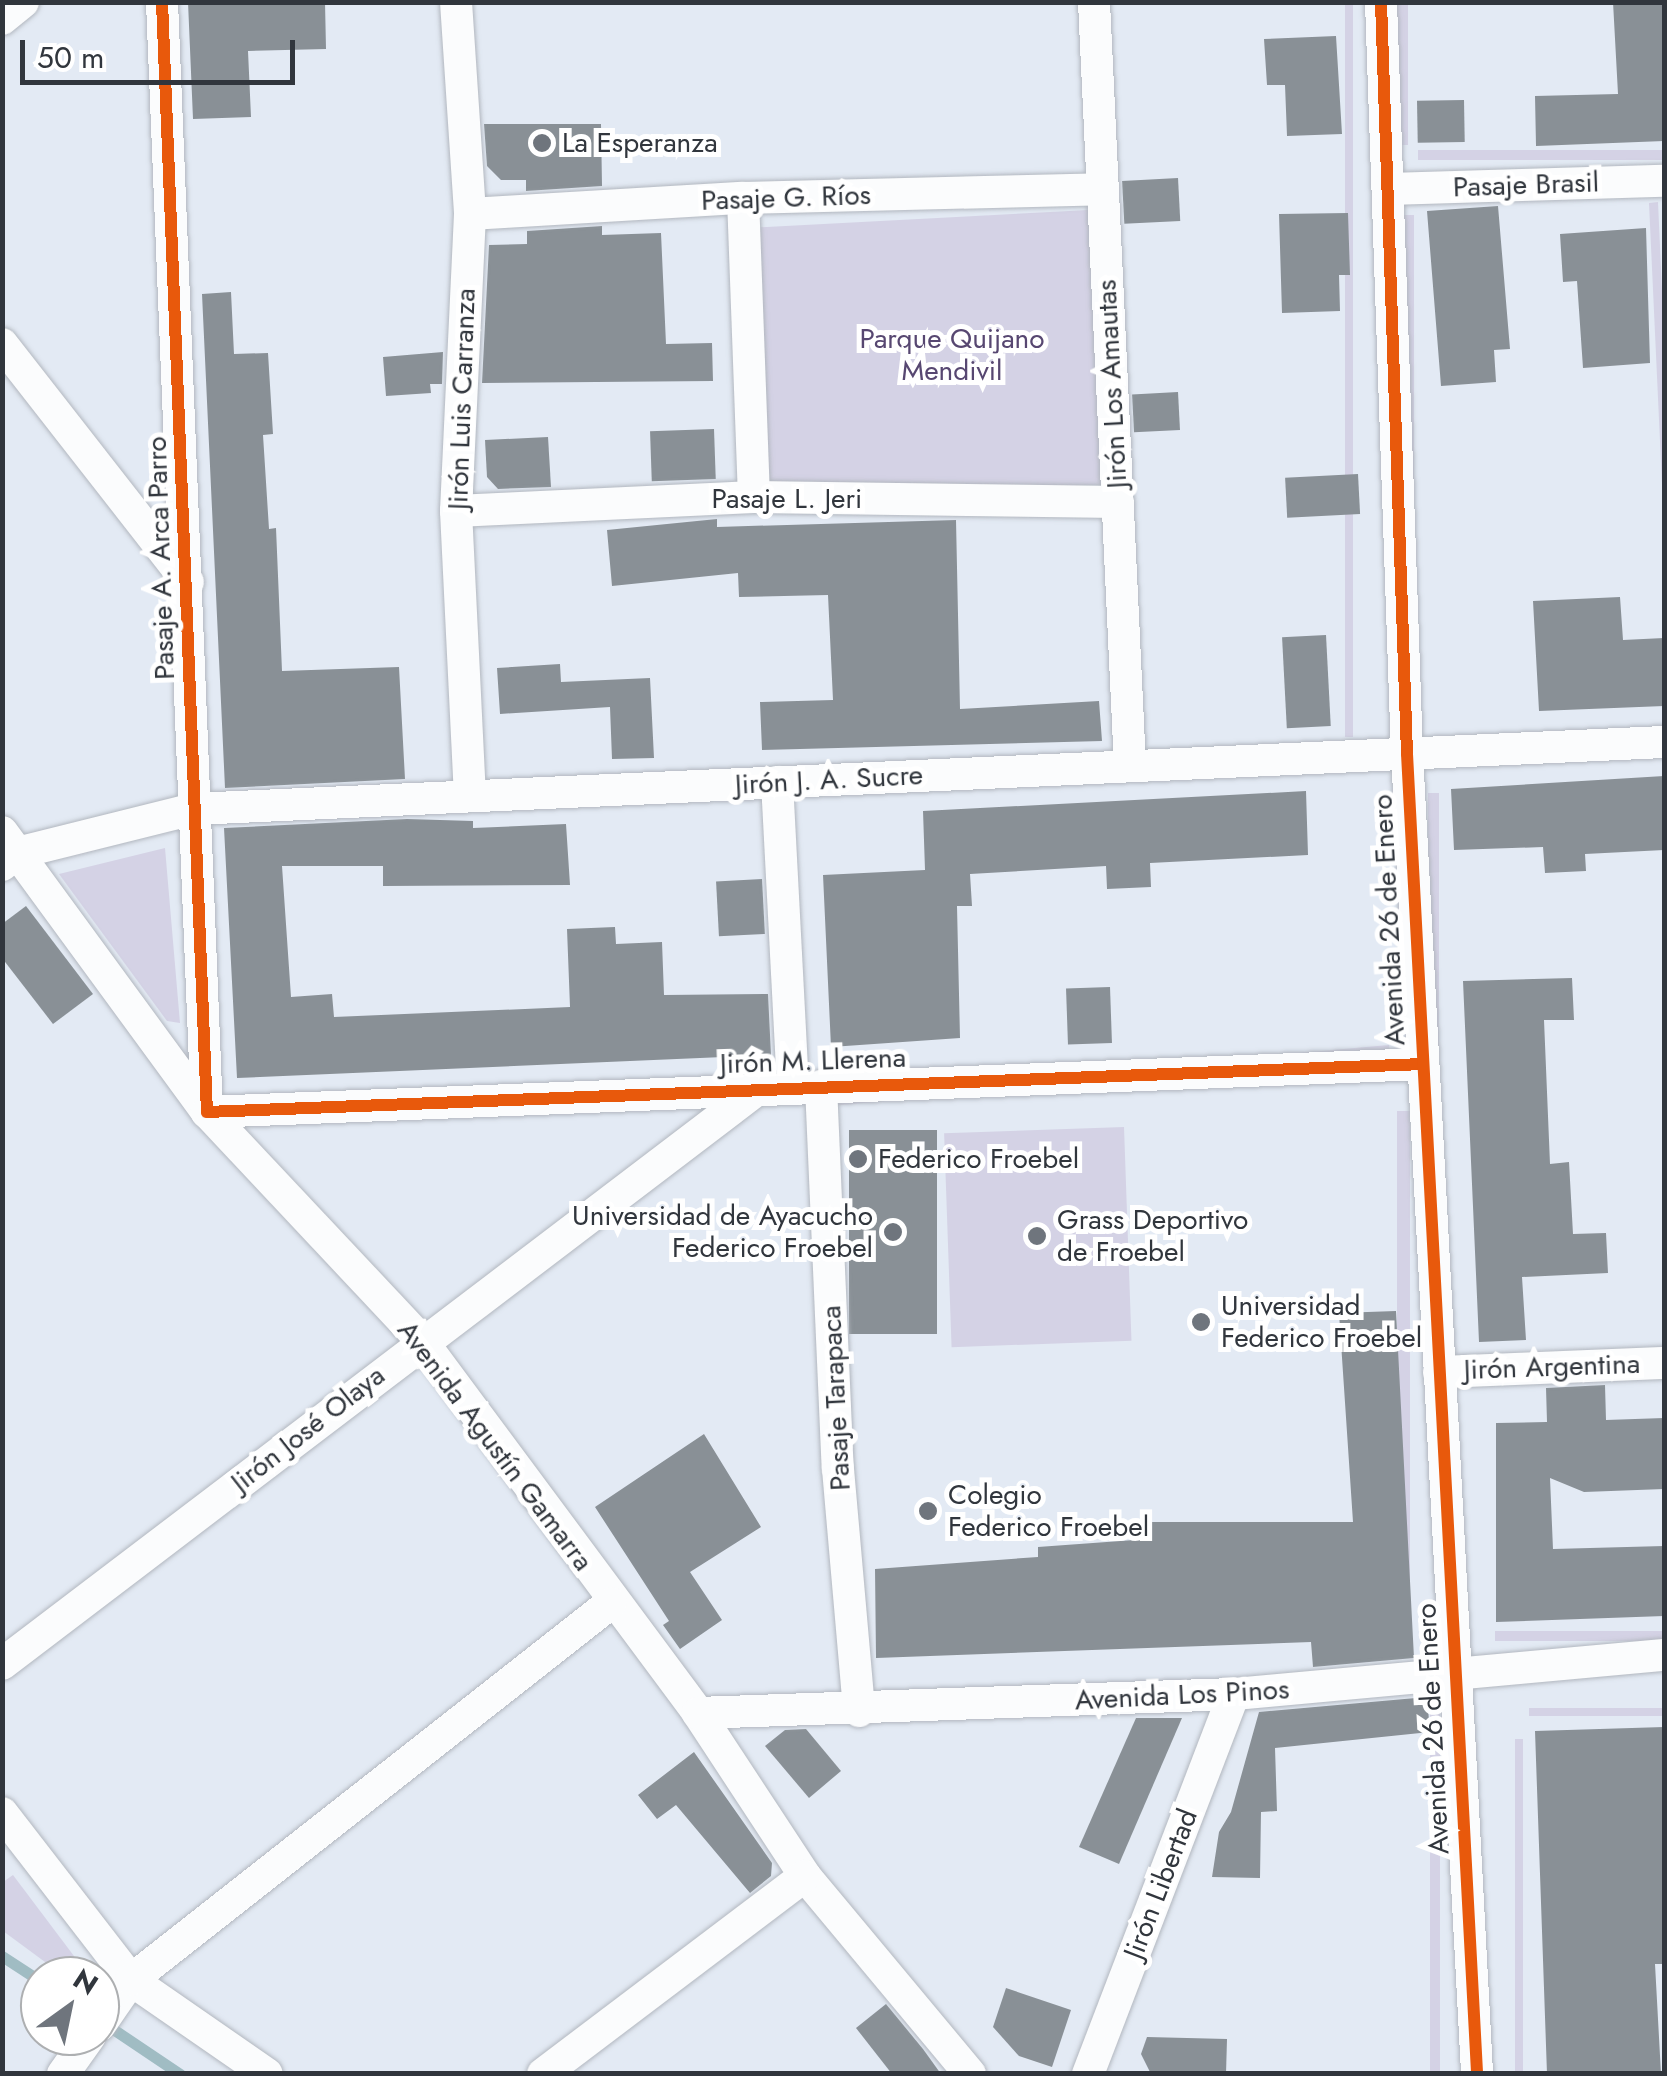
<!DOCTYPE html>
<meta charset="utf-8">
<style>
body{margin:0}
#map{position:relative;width:1667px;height:2076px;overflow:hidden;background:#e3eaf4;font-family:Jost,sans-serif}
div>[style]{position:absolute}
.green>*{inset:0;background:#d4d2e5;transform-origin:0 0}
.stream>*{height:11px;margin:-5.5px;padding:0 5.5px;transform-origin:5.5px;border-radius:5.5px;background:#a0bcc3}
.building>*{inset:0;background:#899096;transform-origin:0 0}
.roads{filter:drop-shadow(0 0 2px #b2b7bf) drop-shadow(0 0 2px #b2b7bf)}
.minor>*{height:32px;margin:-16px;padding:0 16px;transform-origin:16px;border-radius:16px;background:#fbfcfd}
.cycleway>*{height:12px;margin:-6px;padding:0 6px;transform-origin:6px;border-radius:6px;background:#e8590c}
.dots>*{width:28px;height:28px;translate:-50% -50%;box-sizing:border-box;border:5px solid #fff;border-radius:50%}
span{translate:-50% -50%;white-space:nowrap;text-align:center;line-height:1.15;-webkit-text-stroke:10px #fff;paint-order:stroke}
.poi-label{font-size:28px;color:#31363d}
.left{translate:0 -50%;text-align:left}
.right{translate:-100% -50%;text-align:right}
.street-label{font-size:28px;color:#31363d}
.park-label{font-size:28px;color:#574771}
.frame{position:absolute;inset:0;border:5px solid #31363d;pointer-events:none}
.north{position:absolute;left:20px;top:1956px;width:100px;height:100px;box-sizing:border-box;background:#fff;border:2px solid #adafb1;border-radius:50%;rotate:33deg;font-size:28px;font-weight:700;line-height:40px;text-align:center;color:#31363d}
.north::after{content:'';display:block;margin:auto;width:35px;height:45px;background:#6f757d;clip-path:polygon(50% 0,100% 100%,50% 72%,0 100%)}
.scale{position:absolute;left:20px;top:40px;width:275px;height:45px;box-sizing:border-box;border:5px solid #31363d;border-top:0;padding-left:12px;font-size:30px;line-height:35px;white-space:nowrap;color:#31363d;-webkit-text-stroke:8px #fff;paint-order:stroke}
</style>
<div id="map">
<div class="green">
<div style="left:1345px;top:3px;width:8px;height:734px"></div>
<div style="left:1397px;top:3px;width:11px;height:142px"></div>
<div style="left:1664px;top:150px;width:10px;height:246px;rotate:90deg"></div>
<div style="clip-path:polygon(1658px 202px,1664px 336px,1664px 528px,1649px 203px)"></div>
<div style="left:1089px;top:210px;width:275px;height:350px;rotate:87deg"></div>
<div style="left:1403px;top:215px;width:11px;height:520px"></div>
<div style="left:1428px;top:793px;width:11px;height:547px"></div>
<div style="clip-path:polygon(165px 848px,180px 1023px,167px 1021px,59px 874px)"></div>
<div style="left:1389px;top:1045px;width:12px;height:565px;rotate:85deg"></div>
<div style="left:1397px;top:1111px;width:13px;height:533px"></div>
<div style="left:1124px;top:1127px;width:214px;height:180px;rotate:88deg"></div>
<div style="left:1664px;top:1631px;width:10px;height:169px;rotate:90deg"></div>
<div style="left:1664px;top:1708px;width:8px;height:135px;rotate:90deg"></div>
<div style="left:1430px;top:1712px;width:10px;height:361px"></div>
<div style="left:1515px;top:1739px;width:8px;height:334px"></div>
<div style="clip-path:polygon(13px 1875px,89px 1976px,64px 1976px,3px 1931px,3px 1882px)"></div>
</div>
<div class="stream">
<div style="left:2px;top:1956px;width:45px;rotate:33.3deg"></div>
<div style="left:104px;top:2023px;width:92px;rotate:33.9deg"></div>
</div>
<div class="building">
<div style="clip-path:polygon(188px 2px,325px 2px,326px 49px,248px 51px,251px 117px,193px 119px)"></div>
<div style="clip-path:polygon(1613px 2px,1664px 5px,1664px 141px,1536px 146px,1535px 96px,1618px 94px)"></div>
<div style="clip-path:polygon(1336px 36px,1342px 134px,1287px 136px,1285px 85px,1267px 85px,1264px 39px)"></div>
<div style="left:1464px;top:100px;width:42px;height:47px;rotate:89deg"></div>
<div style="clip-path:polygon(484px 124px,601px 124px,602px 186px,526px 191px,526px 180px,501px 180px,487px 166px)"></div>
<div style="left:1178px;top:178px;width:43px;height:56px;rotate:87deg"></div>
<div style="clip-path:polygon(1498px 206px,1510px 349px,1494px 350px,1496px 382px,1441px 386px,1427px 211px)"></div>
<div style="clip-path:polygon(1348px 213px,1350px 275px,1339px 275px,1340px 311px,1282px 313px,1279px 214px)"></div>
<div style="clip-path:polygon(602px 226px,602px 235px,661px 233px,666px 344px,712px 343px,713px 381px,482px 383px,489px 245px,527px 244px,527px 231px)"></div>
<div style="clip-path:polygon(1646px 228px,1650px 363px,1583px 368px,1577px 281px,1563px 282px,1560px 234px)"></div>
<div style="clip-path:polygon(231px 292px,234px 354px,268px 353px,273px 434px,263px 435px,269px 529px,276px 528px,282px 671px,399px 667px,405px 779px,225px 788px,202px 294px)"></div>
<div style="clip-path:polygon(443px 352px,442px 384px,430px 384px,431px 393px,386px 396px,383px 357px)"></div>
<div style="left:1178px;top:392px;width:38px;height:46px;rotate:87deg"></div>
<div style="left:714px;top:429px;width:50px;height:64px;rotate:88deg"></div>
<div style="clip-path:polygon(548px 437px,551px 487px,498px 489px,487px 477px,485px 440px)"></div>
<div style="left:1358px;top:474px;width:40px;height:73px;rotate:87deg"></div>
<div style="clip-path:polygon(717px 519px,717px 527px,956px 520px,960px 709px,1099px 701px,1102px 741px,762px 750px,760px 702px,833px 700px,828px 595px,739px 597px,738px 573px,612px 586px,607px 530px)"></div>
<div style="clip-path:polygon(1620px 597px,1623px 640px,1664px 638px,1664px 706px,1539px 711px,1533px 601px)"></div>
<div style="left:1326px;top:635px;width:91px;height:44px;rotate:87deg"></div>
<div style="clip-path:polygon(560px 664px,561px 682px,650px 678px,654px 758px,612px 759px,610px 707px,500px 714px,497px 668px)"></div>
<div style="clip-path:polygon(1664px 776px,1664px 850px,1585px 854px,1586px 871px,1545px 873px,1543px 847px,1454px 850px,1451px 789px)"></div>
<div style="clip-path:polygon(1306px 791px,1308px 855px,1150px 863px,1151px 887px,1107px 889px,1106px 866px,970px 874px,972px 906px,957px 906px,960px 1038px,831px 1047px,823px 875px,925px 870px,923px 811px)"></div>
<div style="clip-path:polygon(407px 819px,473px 821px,473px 828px,566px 824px,570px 885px,383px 886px,383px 866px,282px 866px,291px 997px,332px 994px,334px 1017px,570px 1007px,567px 929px,615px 927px,616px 944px,662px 942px,664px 995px,768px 994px,771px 1055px,237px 1078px,224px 828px)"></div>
<div style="left:762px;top:879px;width:55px;height:46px;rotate:87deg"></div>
<div style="clip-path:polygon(26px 906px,93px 994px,53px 1024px,2px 958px,2px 924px)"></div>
<div style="clip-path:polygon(1572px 978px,1574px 1020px,1544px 1020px,1550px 1164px,1569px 1162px,1573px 1234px,1606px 1233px,1608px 1273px,1522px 1277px,1526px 1340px,1479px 1342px,1463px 981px)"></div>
<div style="left:1110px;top:987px;width:56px;height:44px;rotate:88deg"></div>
<div style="left:849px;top:1130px;width:88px;height:204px"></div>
<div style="clip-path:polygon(1396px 1311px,1414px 1658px,1313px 1667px,1311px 1642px,876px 1658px,875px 1569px,1038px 1557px,1038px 1547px,1148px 1539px,1148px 1522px,1353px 1522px,1339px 1313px)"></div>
<div style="clip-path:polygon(1605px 1385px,1606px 1420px,1664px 1418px,1664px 1489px,1584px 1492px,1550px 1478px,1553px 1549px,1664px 1546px,1664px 1616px,1496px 1622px,1496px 1423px,1547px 1422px,1546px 1388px)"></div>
<div style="clip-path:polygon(704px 1434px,761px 1527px,690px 1572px,722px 1620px,680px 1649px,663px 1625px,669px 1621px,595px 1507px)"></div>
<div style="clip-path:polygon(1427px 1697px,1430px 1732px,1275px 1748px,1277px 1811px,1261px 1812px,1260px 1878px,1212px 1877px,1219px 1832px,1231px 1812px,1259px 1712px)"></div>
<div style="clip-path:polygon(1136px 1718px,1182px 1718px,1119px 1864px,1079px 1847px)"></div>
<div style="clip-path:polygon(1664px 1727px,1664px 1964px,1655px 1964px,1661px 2074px,1547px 2074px,1535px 1731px)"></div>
<div style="clip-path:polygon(806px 1729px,841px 1771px,809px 1798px,765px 1746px,785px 1730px)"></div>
<div style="clip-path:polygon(694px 1752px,772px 1863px,771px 1876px,750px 1893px,676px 1805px,657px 1819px,638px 1795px)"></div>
<div style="clip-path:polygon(1006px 1988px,1071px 2010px,1052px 2067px,1019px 2056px,993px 2027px)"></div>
<div style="clip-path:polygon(886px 2004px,923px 2049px,941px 2074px,892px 2074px,856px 2028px)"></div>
<div style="clip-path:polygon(1147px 2037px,1227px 2039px,1226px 2074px,1151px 2074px,1141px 2054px)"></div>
</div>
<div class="roads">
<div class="minor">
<div style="left:162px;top:2px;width:1111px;rotate:87.68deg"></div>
<div style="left:207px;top:1112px;width:1215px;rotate:-2.26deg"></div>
<div style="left:456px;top:2px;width:212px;rotate:86.2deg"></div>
<div style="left:470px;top:214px;width:297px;rotate:92.7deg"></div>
<div style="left:456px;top:511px;width:285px;rotate:87.2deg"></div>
<div style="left:1094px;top:2px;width:765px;rotate:87.3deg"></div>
<div style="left:1381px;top:2px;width:752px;rotate:88.02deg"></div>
<div style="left:1407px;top:754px;width:1322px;rotate:86.96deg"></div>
<div style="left:2px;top:19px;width:27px;rotate:-39deg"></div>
<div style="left:1388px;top:189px;width:276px;rotate:-1.7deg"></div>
<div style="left:743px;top:198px;width:299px;rotate:87.9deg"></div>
<div style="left:470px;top:214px;width:273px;rotate:-3.4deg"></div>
<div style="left:743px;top:198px;width:360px;rotate:-1.4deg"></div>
<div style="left:2px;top:344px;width:302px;rotate:52deg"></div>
<div style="left:456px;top:511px;width:298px;rotate:-2.7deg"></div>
<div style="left:754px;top:497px;width:364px;rotate:0.8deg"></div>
<div style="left:777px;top:782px;width:305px;rotate:87deg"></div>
<div style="left:2px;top:832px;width:347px;rotate:53.8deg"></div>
<div style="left:207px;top:1112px;width:314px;rotate:46.8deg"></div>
<div style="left:422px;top:1341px;width:463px;rotate:53.4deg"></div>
<div style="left:698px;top:1713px;width:195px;rotate:56.7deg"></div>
<div style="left:805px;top:1876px;width:258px;rotate:50.2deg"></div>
<div style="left:2px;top:865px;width:19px;rotate:-39deg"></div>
<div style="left:17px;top:853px;width:182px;rotate:-14deg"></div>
<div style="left:194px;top:809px;width:1472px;rotate:-2.61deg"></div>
<div style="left:821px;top:1086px;width:383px;rotate:87.5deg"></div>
<div style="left:838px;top:1469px;width:243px;rotate:85deg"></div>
<div style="left:1439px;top:1372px;width:225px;rotate:-2.3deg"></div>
<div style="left:2px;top:1664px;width:950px;rotate:-37.26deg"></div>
<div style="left:698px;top:1713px;width:536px;rotate:-2.03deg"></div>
<div style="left:1234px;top:1694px;width:432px;rotate:-5.2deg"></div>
<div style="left:2px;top:1813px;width:211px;rotate:52.3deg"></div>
<div style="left:131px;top:1980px;width:165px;rotate:34.7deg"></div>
<div style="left:100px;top:2025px;width:55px;rotate:-55.4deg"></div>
<div style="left:131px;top:1980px;width:610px;rotate:-38.15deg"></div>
<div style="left:63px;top:2074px;width:47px;rotate:-54.6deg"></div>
<div style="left:543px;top:2074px;width:328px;rotate:-37.1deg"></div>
<div style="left:1088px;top:2074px;width:407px;rotate:-69deg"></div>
</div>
</div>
<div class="cycleway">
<div style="left:162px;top:2px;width:1111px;rotate:87.68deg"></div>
<div style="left:207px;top:1112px;width:1215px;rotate:-2.26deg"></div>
<div style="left:1381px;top:2px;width:752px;rotate:88.02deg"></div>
<div style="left:1407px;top:754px;width:1322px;rotate:86.96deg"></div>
</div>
<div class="dots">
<div style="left:542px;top:143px;background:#6f757d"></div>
<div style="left:858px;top:1159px;background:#6f757d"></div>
<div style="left:893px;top:1232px;background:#6f757d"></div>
<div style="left:1037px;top:1236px;background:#6f757d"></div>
<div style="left:1201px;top:1322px;background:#6f757d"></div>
<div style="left:928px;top:1511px;background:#6f757d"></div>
</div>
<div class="poi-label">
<span class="left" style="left:562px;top:143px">La Esperanza</span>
<span class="left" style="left:878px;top:1159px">Federico Froebel</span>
<span class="right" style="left:873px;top:1232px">Universidad de Ayacucho<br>Federico Froebel</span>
<span class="left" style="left:1057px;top:1236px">Grass Deportivo<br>de Froebel</span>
<span class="left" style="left:1221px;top:1322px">Universidad<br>Federico Froebel</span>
<span class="left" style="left:948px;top:1511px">Colegio<br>Federico Froebel</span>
</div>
<div class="street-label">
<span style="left:1526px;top:185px;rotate:-2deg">Pasaje Brasil</span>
<span style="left:786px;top:198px;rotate:-2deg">Pasaje G. Ríos</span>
<span style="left:1112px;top:384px;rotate:-93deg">Jirón Los Amautas</span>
<span style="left:462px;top:399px;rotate:-88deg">Jirón Luis Carranza</span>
<span style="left:787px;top:499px">Pasaje L. Jeri</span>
<span style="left:161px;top:558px;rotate:-92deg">Pasaje A. Arca Parro</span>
<span style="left:829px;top:780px;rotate:-3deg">Jirón J. A. Sucre</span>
<span style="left:1389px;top:920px;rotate:-93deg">Avenida 26 de Enero</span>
<span style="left:813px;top:1061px;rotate:-2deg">Jirón M. Llerena</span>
<span style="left:1552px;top:1367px;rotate:-2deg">Jirón Argentina</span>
<span style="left:836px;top:1398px;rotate:-93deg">Pasaje Tarapaca</span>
<span style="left:308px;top:1429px;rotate:-38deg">Jirón José Olaya</span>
<span style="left:495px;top:1446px;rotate:53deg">Avenida Agustín Gamarra</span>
<span style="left:1182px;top:1695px;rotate:-3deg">Avenida Los Pinos</span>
<span style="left:1433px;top:1729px;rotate:-93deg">Avenida 26 de Enero</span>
<span style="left:1161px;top:1884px;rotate:-69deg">Jirón Libertad</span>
</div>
<div class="park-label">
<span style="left:952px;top:355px">Parque Quijano<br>Mendivil</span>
</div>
<div class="frame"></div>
<div class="north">N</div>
<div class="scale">50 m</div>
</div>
